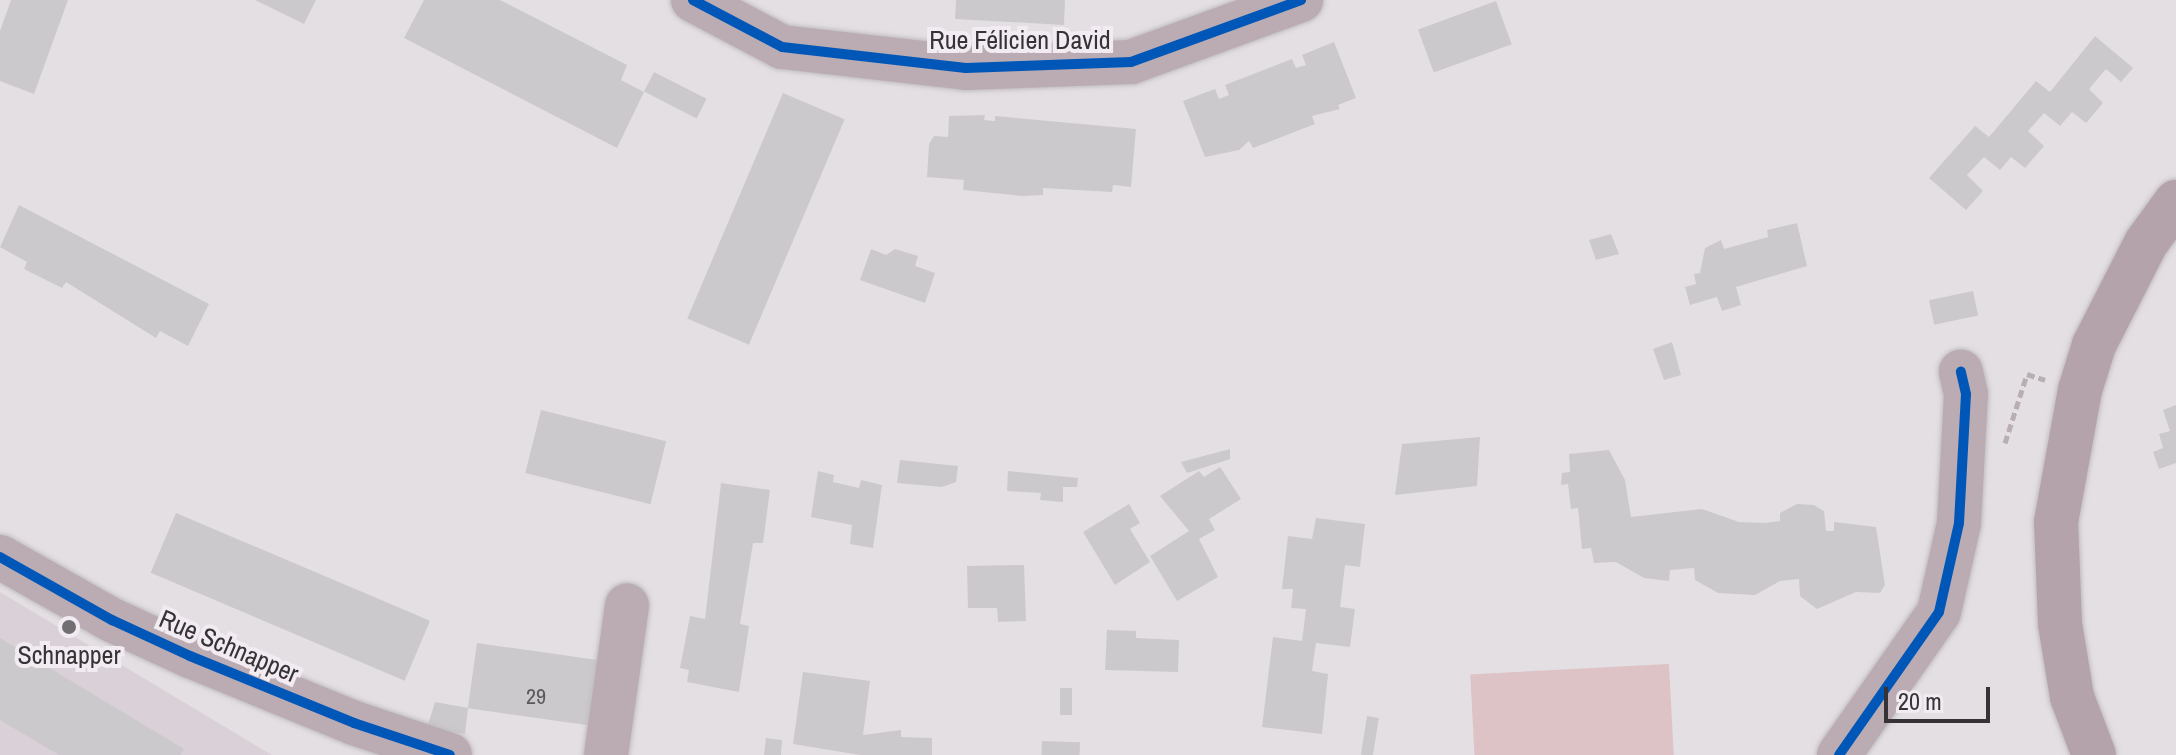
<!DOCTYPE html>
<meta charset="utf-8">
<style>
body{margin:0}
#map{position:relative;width:2176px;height:755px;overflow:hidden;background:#e4dfe3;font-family:"Archivo Narrow",sans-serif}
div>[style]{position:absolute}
.built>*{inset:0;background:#d9d0d8}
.green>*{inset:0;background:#ddc3c6;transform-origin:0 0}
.building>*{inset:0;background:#ccc9cc;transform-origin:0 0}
.path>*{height:5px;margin-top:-2.5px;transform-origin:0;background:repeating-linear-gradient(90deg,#b9afb3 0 8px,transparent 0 12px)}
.roads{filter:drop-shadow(0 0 2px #c0bdbf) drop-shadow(0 0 2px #c0bdbf)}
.minor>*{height:44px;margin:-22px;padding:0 22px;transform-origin:22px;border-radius:22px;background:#bbacb3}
.major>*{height:44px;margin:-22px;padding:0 22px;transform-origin:22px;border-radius:22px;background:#b5a3ac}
.cycleway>*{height:10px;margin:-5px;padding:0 5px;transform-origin:5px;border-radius:5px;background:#0057b8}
.dots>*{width:22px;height:22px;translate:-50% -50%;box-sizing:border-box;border:4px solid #f2ecf2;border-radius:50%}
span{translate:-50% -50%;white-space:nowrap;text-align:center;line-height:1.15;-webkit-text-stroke:8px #f2ecf2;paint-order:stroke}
.number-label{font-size:22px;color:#5c595c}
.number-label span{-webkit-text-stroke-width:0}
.street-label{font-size:26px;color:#353335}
.poi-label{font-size:26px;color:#353335}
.scale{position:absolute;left:1884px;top:687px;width:106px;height:36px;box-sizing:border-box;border:4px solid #353335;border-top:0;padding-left:10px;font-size:24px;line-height:28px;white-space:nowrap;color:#353335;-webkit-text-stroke:6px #f2ecf2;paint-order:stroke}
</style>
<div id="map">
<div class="built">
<div style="clip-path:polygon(0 592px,272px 755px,0 755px)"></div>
</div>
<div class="green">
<div style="left:1669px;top:664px;width:91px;height:199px;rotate:87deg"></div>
</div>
<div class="building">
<div style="clip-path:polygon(11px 0,68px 0,34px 94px,0 81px,0 31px)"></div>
<div style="clip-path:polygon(255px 0,316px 0,304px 24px)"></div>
<div style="clip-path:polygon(424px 0,500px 0,627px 65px,621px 80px,644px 92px,617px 148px,404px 38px)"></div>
<div style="clip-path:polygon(956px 0,1065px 0,1064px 25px,955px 19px)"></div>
<div style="left:1496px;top:1px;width:46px;height:83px;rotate:70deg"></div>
<div style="clip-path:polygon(2095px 36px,2133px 68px,2121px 82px,2106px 69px,2089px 89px,2103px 103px,2086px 123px,2072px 112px,2060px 126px,2044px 113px,2028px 131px,2044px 146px,2025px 168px,2011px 157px,2000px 170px,1984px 157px,1967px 175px,1983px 191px,1966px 210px,1929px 178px,1975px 126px,1989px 137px,2036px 81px,2050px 92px)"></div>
<div style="clip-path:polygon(1334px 42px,1356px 98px,1338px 105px,1340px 109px,1312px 116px,1315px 124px,1253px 148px,1249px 141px,1239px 150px,1205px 157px,1183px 101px,1215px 89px,1219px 99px,1229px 95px,1225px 85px,1292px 59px,1296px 68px,1306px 65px,1302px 55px)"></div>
<div style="left:654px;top:72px;width:59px;height:22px;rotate:27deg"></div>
<div style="left:783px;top:93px;width:67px;height:245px;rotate:23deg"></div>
<div style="clip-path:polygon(985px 115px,984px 120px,995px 121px,995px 116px,1136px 129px,1131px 187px,1113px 185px,1112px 192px,1043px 188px,1043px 195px,1022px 196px,963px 190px,964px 180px,927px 177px,929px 144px,934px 136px,948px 137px,949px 116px)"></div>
<div style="clip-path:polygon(19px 205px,209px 304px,188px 346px,160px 331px,156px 338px,66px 282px,62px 288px,24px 269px,27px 262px,0 247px)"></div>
<div style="clip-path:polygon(1797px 223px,1807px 266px,1736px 287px,1741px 305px,1722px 311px,1717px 297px,1690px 305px,1685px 287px,1696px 284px,1694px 274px,1700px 273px,1705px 248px,1721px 240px,1724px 249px,1768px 237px,1767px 230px)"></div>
<div style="clip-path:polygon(1611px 234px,1619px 254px,1596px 260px,1589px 240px)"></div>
<div style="clip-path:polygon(871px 249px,886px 255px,895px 249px,918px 256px,915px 266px,935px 273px,925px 303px,860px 280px)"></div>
<div style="left:1973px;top:291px;width:25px;height:45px;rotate:78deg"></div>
<div style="clip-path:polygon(1672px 342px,1681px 375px,1664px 380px,1653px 349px)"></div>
<div style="clip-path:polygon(2176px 405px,2176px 463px,2159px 469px,2153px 452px,2163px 448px,2159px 434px,2170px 431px,2163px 410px)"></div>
<div style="left:541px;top:410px;width:129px;height:65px;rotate:14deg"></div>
<div style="clip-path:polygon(1480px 437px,1477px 486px,1395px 495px,1402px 444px)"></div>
<div style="clip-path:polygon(1230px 449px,1230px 459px,1187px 473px,1181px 462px)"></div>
<div style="clip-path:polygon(1609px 450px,1625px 480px,1631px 517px,1702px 509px,1739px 522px,1764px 523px,1780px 521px,1780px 513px,1797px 504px,1814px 505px,1824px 511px,1826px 531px,1834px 531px,1834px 522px,1876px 527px,1885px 585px,1880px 593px,1856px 592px,1817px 609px,1800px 596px,1799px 579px,1780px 581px,1755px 595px,1718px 593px,1695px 580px,1694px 568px,1670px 570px,1669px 581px,1644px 578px,1616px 562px,1594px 563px,1591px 548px,1582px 549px,1578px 508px,1571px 509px,1568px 484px,1561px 485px,1562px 473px,1570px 472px,1569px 454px)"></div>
<div style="clip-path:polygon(900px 460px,958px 466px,956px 482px,942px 487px,897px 483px)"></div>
<div style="clip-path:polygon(1220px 467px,1241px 499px,1209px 519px,1215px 530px,1199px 539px,1218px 577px,1177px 601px,1150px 556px,1189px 531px,1160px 496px,1199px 471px,1204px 477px)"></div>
<div style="clip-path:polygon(818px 471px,834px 475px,833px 482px,859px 488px,861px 480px,882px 485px,873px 548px,850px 544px,852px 525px,811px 517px)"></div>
<div style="clip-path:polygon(1008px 471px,1078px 478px,1077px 487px,1063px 487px,1063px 502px,1040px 500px,1041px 493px,1007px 491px)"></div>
<div style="clip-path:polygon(721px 483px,770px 490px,763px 543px,753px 543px,740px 624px,749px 626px,739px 692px,687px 682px,689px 670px,680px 668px,690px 616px,705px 619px)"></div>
<div style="clip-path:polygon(1129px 504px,1140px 523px,1130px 529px,1150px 562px,1115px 585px,1083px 532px)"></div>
<div style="left:176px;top:513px;width:276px;height:65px;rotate:23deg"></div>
<div style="clip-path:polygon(1316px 518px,1365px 524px,1360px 567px,1345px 565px,1340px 607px,1355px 609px,1350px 647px,1316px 643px,1312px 671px,1328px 674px,1322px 734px,1262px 727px,1273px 637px,1302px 641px,1306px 609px,1291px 608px,1293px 589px,1282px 589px,1288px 536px,1312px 539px)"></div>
<div style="clip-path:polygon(1024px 565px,1026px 621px,998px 622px,997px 608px,968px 608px,967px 566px)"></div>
<div style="clip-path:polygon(1107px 630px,1136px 631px,1136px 638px,1179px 640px,1178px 672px,1105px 670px)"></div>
<div style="clip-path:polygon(0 638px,184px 749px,180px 755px,59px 755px,0 720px)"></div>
<div style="left:477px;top:643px;width:127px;height:66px;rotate:8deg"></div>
<div style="clip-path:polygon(803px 672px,870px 681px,863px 735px,901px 730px,901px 737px,932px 738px,932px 755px,860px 755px,793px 744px)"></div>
<div style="left:1060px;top:688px;width:12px;height:27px"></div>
<div style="clip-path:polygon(435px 702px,468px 708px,465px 734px,427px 728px)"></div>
<div style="left:1367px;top:716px;width:12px;height:39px;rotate:9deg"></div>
<div style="clip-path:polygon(766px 738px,782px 740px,781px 755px,764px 755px)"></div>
<div style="left:1042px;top:741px;width:38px;height:14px;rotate:2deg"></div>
</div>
<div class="path">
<div style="left:2005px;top:443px;width:72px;rotate:-72.3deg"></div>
<div style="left:2027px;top:374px;width:19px;rotate:18deg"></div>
</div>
<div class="roads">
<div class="minor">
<div style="left:693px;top:0;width:101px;rotate:27.8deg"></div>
<div style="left:782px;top:47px;width:185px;rotate:6.5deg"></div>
<div style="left:966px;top:68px;width:165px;rotate:-2.1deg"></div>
<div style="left:1131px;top:62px;width:181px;rotate:-20deg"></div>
<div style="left:0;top:557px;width:129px;rotate:29.4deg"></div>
<div style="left:112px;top:620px;width:86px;rotate:24.8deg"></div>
<div style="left:190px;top:656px;width:177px;rotate:22.2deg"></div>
<div style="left:354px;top:723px;width:101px;rotate:18.4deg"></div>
<div style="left:606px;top:755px;width:151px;rotate:-82deg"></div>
<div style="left:1839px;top:755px;width:174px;rotate:-55deg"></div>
<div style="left:1939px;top:612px;width:91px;rotate:-77.3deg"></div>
<div style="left:1959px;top:523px;width:129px;rotate:-86.9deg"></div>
<div style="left:1966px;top:394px;width:23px;rotate:-103deg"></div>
</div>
<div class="major">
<div style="left:2094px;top:755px;width:62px;rotate:-110.8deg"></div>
<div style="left:2072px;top:697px;width:74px;rotate:-99.3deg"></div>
<div style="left:2060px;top:624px;width:102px;rotate:-92.2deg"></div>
<div style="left:2056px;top:522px;width:134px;rotate:-79.7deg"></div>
<div style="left:2080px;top:390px;width:47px;rotate:-72.7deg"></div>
<div style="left:2094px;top:345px;width:114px;rotate:-63deg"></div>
<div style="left:2146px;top:243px;width:51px;rotate:-53.8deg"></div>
</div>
</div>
<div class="cycleway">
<div style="left:693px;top:0;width:101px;rotate:27.8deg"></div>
<div style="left:782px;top:47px;width:185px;rotate:6.5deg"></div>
<div style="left:966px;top:68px;width:165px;rotate:-2.1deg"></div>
<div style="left:1131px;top:62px;width:181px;rotate:-20deg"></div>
<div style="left:0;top:557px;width:129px;rotate:29.4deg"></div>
<div style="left:112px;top:620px;width:86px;rotate:24.8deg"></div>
<div style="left:190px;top:656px;width:177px;rotate:22.2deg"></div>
<div style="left:354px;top:723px;width:101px;rotate:18.4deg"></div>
<div style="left:1839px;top:755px;width:174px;rotate:-55deg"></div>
<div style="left:1939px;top:612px;width:91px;rotate:-77.3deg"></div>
<div style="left:1959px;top:523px;width:129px;rotate:-86.9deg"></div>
<div style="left:1966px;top:394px;width:23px;rotate:-103deg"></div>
</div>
<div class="dots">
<div style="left:69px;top:627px;background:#726f72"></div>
</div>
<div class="number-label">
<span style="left:536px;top:697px">29</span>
</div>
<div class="street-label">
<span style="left:1020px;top:40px">Rue Félicien David</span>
<span style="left:229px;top:646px;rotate:23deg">Rue Schnapper</span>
</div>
<div class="poi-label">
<span style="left:69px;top:655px">Schnapper</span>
</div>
<div class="scale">20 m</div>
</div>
